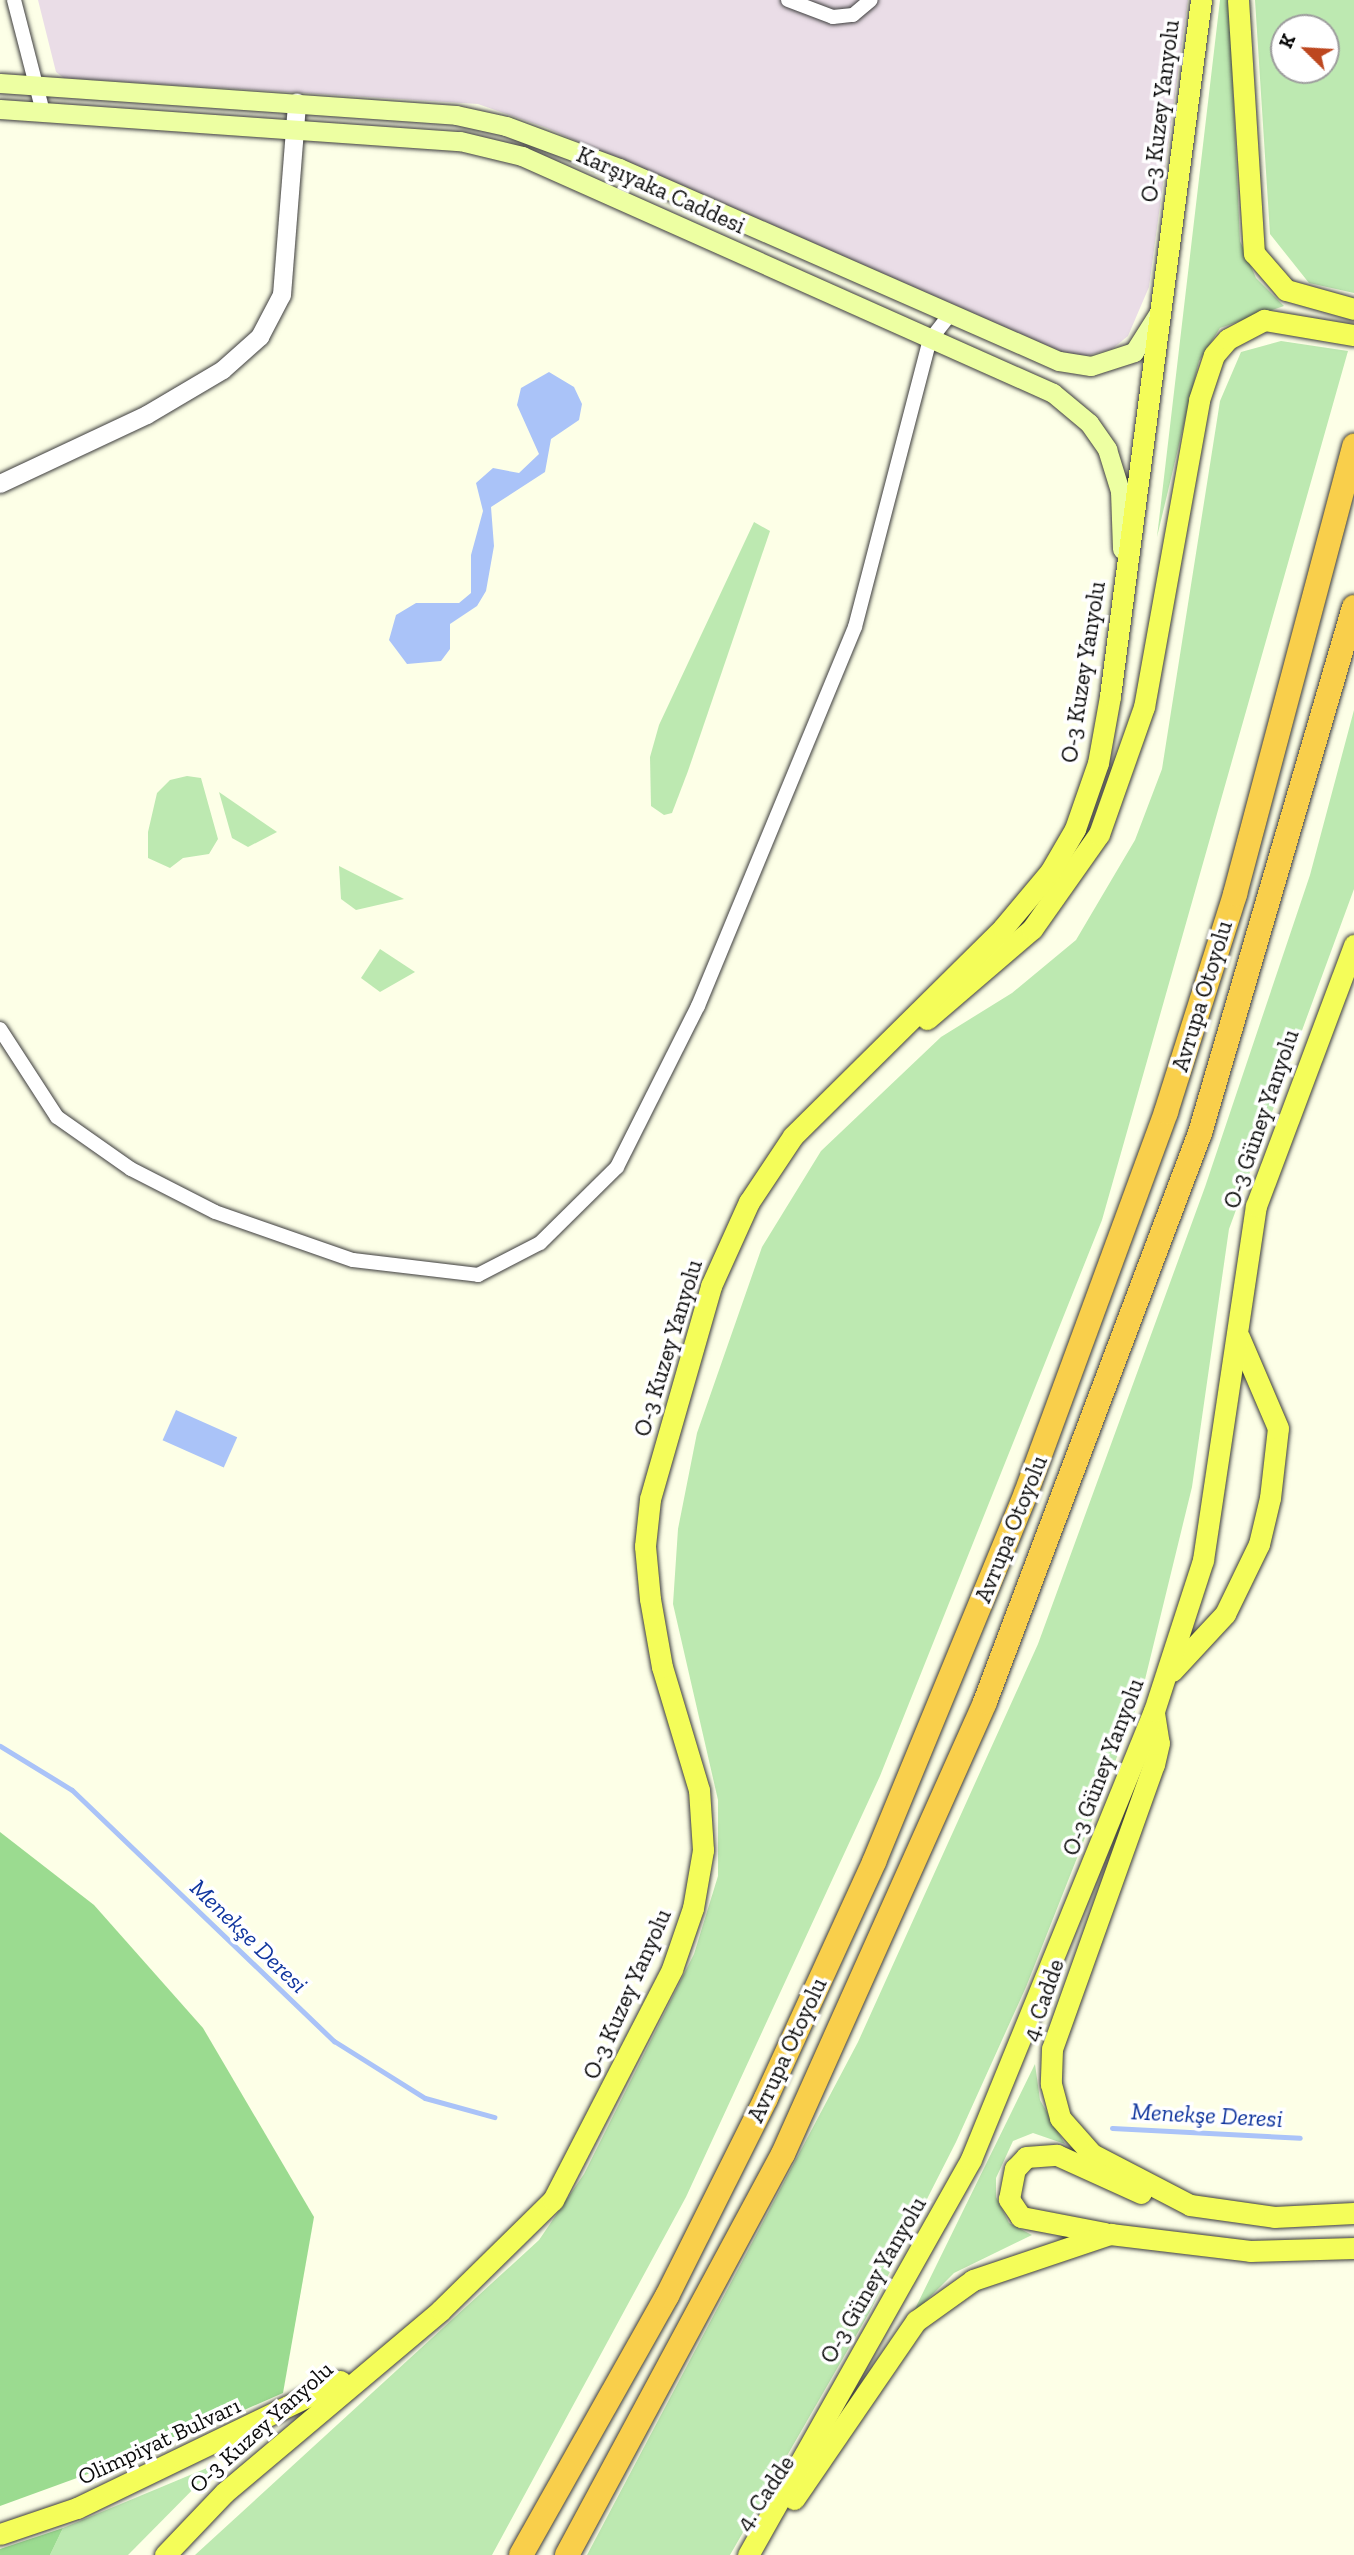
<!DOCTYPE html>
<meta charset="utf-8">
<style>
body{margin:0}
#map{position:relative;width:1354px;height:2555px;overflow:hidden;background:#fdffe7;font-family:"Zilla Slab",serif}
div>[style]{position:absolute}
.industrial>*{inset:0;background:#eadde7}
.green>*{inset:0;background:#bde9b1}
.forest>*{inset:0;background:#9bdb90}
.water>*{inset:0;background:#aac3f8;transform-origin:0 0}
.stream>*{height:5px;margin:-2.5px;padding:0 2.5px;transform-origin:2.5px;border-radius:2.5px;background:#aac3f8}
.roads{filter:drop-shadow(0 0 2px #3d3d3d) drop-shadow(0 0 2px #3d3d3d)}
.minor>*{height:14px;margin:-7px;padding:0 7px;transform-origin:7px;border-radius:7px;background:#fff}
.tertiary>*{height:18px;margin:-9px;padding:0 9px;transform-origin:9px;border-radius:9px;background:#fff}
.secondary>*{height:19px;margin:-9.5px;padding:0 9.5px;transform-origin:9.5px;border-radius:9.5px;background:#edffa2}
.primary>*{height:21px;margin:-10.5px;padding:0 10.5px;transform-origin:10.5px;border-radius:10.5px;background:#f4fd59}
.motorway>*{height:24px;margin:-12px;padding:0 12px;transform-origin:12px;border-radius:12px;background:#f9cf4b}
span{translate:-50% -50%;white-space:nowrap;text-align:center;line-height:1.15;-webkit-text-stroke:7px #fff;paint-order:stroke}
.street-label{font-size:23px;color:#0a0a0a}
.water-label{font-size:24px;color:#11369e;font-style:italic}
.north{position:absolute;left:1270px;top:14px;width:70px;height:70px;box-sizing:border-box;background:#fff;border:2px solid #9d9d9d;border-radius:50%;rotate:294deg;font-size:19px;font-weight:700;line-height:28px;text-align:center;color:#0a0a0a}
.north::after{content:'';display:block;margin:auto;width:24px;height:32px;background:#bd471f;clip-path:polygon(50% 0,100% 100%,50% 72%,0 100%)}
</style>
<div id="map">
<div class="industrial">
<div style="clip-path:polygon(38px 0,1188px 0,1149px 287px,1128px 336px,1112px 349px,1070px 360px,547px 128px,478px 104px,64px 78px,56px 72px)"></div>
</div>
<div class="green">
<div style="clip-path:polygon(1220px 0,1229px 0,1240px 241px,1256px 278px,1284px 306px,1220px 328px,1199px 361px,1157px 537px)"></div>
<div style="clip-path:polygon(evenodd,1255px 0,1354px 0,1354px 293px,1309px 283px,1270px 234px,1255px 0,1284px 28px,1326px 28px,1326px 70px,1284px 70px,1284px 28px)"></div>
<div style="clip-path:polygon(1281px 341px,1348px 351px,1102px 1220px,880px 1776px,686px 2197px,492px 2555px,195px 2555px,539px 2240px,584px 2174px,694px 1954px,718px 1876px,718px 1800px,673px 1604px,678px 1529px,697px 1433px,762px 1247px,821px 1151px,941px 1037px,1012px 993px,1076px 940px,1135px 840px,1162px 769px,1220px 401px,1241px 352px)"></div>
<div style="clip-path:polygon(754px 522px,770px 531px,688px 771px,672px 813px,664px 815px,651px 806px,650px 757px,659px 725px)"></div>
<div style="clip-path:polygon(1354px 710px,1354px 889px,1229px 1229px,1192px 1487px,1141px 1696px,1026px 1987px,956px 2142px,869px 2313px,730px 2555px,587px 2555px,858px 2042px,1038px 1644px,1205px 1187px,1310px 875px)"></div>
<div style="clip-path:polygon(187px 776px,201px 778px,218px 839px,209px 854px,183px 858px,170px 868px,148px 858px,148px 832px,157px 793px,170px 780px)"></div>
<div style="clip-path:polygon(219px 792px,277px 832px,248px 847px,232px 838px)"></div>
<div style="clip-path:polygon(339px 866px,404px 899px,356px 910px,341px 899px)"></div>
<div style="clip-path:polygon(380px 949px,415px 972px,380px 992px,361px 978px)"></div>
<div style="clip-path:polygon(1035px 2064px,1040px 2100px,1065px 2144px,1033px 2133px,1013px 2141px,996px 2178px,996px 2197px,1009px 2223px,1032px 2235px,954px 2273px,912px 2315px)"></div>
<div style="clip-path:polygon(219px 2463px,128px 2555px,50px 2555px,63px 2528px)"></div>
</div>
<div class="forest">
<div style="clip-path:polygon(0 1832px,94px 1905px,203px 2028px,314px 2217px,283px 2393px,151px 2451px,0 2506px)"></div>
<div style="clip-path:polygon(63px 2528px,50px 2555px,0 2555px,0 2549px)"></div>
</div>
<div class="water">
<div style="clip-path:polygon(549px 372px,574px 387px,582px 404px,579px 420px,551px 439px,545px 472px,491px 507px,494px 546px,486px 591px,477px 606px,450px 624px,450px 649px,441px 661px,407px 664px,389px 640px,396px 615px,416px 603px,459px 603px,471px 593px,471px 555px,483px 511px,476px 483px,493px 468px,519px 473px,539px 454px,517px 405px,521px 388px)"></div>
<div style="left:176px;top:1410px;width:67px;height:33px;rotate:24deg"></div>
</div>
<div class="stream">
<div style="left:0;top:1746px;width:84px;rotate:31.4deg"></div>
<div style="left:72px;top:1790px;width:363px;rotate:43.8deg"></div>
<div style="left:334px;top:2041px;width:107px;rotate:32.1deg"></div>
<div style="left:425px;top:2098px;width:72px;rotate:15.4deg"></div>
<div style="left:1112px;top:2128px;width:188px;rotate:3deg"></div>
</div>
<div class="roads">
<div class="minor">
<div style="left:14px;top:0;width:116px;rotate:75.5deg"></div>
<div style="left:788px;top:0;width:48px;rotate:20.7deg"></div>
<div style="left:833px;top:17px;width:20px;rotate:-6deg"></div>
<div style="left:853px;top:15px;width:23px;rotate:-40deg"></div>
<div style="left:0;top:1029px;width:105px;rotate:57.1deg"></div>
<div style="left:57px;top:1117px;width:90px;rotate:35.1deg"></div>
<div style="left:131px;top:1169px;width:94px;rotate:27.1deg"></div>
<div style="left:215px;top:1212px;width:146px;rotate:19.2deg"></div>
<div style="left:353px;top:1260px;width:126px;rotate:6.8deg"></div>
<div style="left:478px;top:1275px;width:70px;rotate:-27.3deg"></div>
<div style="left:540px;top:1243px;width:108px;rotate:-44.6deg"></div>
<div style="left:617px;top:1167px;width:180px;rotate:-63.3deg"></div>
<div style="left:698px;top:1006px;width:410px;rotate:-67.5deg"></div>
<div style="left:855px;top:627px;width:297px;rotate:-75.4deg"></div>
<div style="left:930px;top:340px;width:31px;rotate:-52deg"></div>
</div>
<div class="tertiary">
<div style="left:0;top:484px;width:162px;rotate:-25.1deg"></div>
<div style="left:147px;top:415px;width:88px;rotate:-30.6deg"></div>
<div style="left:223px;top:370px;width:50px;rotate:-41.7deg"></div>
<div style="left:260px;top:337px;width:47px;rotate:-62.4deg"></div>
<div style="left:282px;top:295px;width:193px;rotate:-85.5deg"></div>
</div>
<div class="secondary">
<div style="left:0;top:83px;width:457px;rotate:4deg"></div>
<div style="left:456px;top:115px;width:51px;rotate:12.4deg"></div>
<div style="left:506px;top:126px;width:121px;rotate:20.4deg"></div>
<div style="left:619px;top:168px;width:480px;rotate:23.7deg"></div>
<div style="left:1059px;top:361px;width:32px;rotate:9deg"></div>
<div style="left:1091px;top:366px;width:45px;rotate:-18deg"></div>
<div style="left:1134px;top:352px;width:49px;rotate:-57.6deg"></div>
<div style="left:0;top:109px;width:461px;rotate:4deg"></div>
<div style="left:460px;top:141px;width:64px;rotate:13.6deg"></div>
<div style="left:522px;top:156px;width:581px;rotate:24.05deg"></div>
<div style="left:1053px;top:393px;width:47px;rotate:39.8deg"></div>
<div style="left:1089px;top:423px;width:32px;rotate:55deg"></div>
<div style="left:1107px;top:449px;width:44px;rotate:72.8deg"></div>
<div style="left:1120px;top:491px;width:58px;rotate:88deg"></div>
</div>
<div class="primary">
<div style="left:1238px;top:0;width:254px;rotate:86.4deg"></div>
<div style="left:1254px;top:253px;width:49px;rotate:49.1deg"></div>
<div style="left:1286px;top:290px;width:71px;rotate:15.6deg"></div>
<div style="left:927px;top:1019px;width:138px;rotate:-40.6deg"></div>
<div style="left:1032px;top:929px;width:116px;rotate:-54.8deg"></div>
<div style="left:1099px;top:834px;width:135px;rotate:-70.5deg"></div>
<div style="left:1144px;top:707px;width:312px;rotate:-79.8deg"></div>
<div style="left:1199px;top:400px;width:47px;rotate:-71.6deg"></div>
<div style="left:1214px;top:355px;width:21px;rotate:-49deg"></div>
<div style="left:1228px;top:339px;width:41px;rotate:-27.8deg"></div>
<div style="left:1264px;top:320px;width:91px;rotate:9.5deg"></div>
<div style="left:1172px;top:1671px;width:78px;rotate:-47.1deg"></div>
<div style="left:1225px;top:1614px;width:78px;rotate:-64.1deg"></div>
<div style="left:1259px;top:1544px;width:47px;rotate:-76.6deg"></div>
<div style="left:1270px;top:1498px;width:70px;rotate:-83.5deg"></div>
<div style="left:1278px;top:1428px;width:99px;rotate:-113.2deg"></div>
<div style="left:1154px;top:1713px;width:30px;rotate:81deg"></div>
<div style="left:1159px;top:1743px;width:22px;rotate:103deg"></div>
<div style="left:1154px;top:1764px;width:303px;rotate:109.7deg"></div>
<div style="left:1052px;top:2049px;width:35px;rotate:92deg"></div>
<div style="left:1051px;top:2084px;width:35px;rotate:75deg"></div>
<div style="left:1060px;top:2118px;width:48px;rotate:48.4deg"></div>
<div style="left:1092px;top:2154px;width:110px;rotate:27.5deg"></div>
<div style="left:1190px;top:2205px;width:85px;rotate:8.1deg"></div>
<div style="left:1274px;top:2217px;width:80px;rotate:-2.9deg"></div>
<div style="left:1105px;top:2233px;width:86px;rotate:-169.2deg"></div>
<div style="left:1021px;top:2217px;width:22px;rotate:-124deg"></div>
<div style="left:1009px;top:2199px;width:31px;rotate:-79deg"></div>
<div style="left:1015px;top:2169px;width:16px;rotate:-47deg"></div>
<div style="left:1026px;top:2157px;width:31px;rotate:-4deg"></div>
<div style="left:1057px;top:2155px;width:92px;rotate:24.3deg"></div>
<div style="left:794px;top:2499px;width:216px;rotate:-55.6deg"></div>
<div style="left:916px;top:2321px;width:70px;rotate:-35.7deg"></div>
<div style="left:973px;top:2280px;width:145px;rotate:-18.6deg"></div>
<div style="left:1110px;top:2234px;width:141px;rotate:6.9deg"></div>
<div style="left:1250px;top:2251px;width:104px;rotate:-1.7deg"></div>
<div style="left:0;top:2534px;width:81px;rotate:-18.7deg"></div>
<div style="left:77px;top:2508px;width:292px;rotate:-25.8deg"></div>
<div style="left:165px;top:2555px;width:86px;rotate:-46.4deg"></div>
<div style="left:224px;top:2493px;width:284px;rotate:-40.1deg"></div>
<div style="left:441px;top:2310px;width:157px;rotate:-44.5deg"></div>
<div style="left:553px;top:2200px;width:260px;rotate:-62.7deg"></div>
<div style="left:672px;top:1969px;width:65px;rotate:-71deg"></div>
<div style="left:693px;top:1908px;width:59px;rotate:-80.2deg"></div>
<div style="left:703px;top:1850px;width:60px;rotate:-93.8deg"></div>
<div style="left:699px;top:1790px;width:128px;rotate:-106.7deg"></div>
<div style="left:662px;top:1667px;width:69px;rotate:-100deg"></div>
<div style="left:650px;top:1599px;width:53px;rotate:-95.4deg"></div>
<div style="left:645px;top:1546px;width:47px;rotate:-83.9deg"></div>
<div style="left:650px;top:1499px;width:222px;rotate:-74deg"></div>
<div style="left:711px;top:1286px;width:92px;rotate:-65.7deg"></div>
<div style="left:749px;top:1202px;width:79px;rotate:-56.3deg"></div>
<div style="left:793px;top:1136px;width:296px;rotate:-44.7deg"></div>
<div style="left:1003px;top:928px;width:73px;rotate:-50deg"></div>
<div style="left:1050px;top:872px;width:50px;rotate:-59.8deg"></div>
<div style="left:1075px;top:829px;width:70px;rotate:-70.8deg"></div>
<div style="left:1098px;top:763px;width:68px;rotate:-79.8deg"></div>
<div style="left:1110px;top:696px;width:702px;rotate:-82.55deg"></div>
<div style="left:748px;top:2555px;width:454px;rotate:-60.6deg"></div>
<div style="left:971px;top:2159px;width:484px;rotate:-67.8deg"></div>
<div style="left:1154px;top:1711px;width:159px;rotate:-72deg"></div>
<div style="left:1203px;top:1560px;width:358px;rotate:-81.5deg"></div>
<div style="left:1256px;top:1206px;width:279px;rotate:-69.4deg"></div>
</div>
<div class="motorway">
<div style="left:521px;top:2555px;width:297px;rotate:-60.6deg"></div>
<div style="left:667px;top:2296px;width:221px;rotate:-63.4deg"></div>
<div style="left:766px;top:2098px;width:260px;rotate:-65.4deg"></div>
<div style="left:874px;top:1862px;width:399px;rotate:-67.6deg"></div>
<div style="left:1026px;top:1493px;width:406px;rotate:-69.8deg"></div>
<div style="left:1166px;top:1112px;width:229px;rotate:-72.4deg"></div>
<div style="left:1235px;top:894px;width:464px;rotate:-75.1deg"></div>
<div style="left:567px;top:2555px;width:455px;rotate:-61.7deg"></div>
<div style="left:783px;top:2154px;width:495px;rotate:-65.9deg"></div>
<div style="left:985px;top:1702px;width:608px;rotate:-69.3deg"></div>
<div style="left:1200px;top:1133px;width:548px;rotate:-73.68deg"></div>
</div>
</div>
<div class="street-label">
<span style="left:1160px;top:111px;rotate:-83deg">O-3 Kuzey Yanyolu</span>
<span style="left:661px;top:190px;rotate:24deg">Karşıyaka Caddesi</span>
<span style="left:1083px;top:672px;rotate:-81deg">O-3 Kuzey Yanyolu</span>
<span style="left:1202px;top:996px;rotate:-73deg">Avrupa Otoyolu</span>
<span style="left:1261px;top:1119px;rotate:-71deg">O-3 Güney Yanyolu</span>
<span style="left:668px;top:1348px;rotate:-73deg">O-3 Kuzey Yanyolu</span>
<span style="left:1011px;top:1529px;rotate:-68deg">Avrupa Otoyolu</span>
<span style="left:1103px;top:1767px;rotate:-69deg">O-3 Güney Yanyolu</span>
<span style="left:627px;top:1994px;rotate:-66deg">O-3 Kuzey Yanyolu</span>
<span style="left:1043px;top:2000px;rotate:-71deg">4. Cadde</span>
<span style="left:787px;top:2050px;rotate:-65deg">Avrupa Otoyolu</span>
<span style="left:873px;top:2280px;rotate:-60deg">O-3 Güney Yanyolu</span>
<span style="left:261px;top:2427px;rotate:-42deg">O-3 Kuzey Yanyolu</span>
<span style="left:159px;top:2441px;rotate:-25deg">Olimpiyat Bulvarı</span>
<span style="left:765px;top:2493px;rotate:-56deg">4. Cadde</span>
</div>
<div class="water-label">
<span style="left:249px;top:1936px;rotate:44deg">Menekşe Deresi</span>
<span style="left:1207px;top:2115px;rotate:3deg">Menekşe Deresi</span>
</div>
<div class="north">K</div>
</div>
